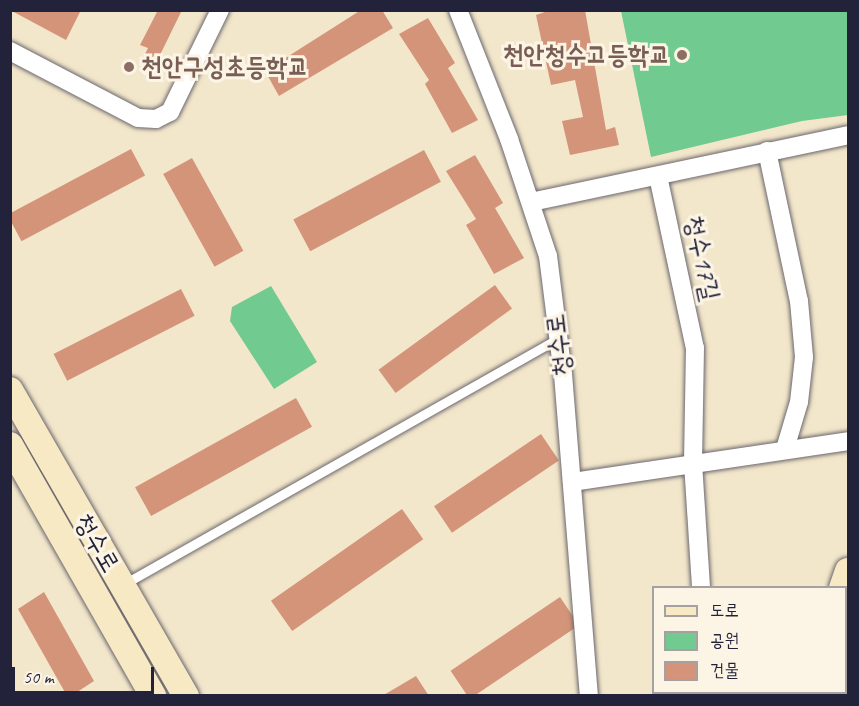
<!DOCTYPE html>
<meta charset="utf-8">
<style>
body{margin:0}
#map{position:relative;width:859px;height:706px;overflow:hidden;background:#f3e7cb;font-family:Caveat,"Poor Story",sans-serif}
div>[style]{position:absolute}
.green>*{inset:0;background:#71ca90}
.building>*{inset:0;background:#d49479;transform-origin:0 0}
.roads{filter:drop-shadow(0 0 2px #6b676d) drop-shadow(0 0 2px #6b676d)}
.lane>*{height:9px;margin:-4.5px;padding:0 4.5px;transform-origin:4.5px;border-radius:4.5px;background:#fff}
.street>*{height:18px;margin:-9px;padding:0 9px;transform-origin:9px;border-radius:9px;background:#fff}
.secondary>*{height:26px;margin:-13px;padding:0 13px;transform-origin:13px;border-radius:13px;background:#f7e9c3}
.dots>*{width:16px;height:16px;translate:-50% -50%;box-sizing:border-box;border:3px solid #fcf5e5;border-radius:50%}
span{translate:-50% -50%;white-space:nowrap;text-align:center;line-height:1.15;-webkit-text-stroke:6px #fcf5e5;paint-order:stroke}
.education-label{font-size:26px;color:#785e54;font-weight:700}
.right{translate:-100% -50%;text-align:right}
.left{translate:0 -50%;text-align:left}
.street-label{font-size:26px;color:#22223b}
.frame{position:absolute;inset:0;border:12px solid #22223b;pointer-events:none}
.legend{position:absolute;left:652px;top:586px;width:195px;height:108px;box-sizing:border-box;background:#fcf5e5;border:2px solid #a5a1a1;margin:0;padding:8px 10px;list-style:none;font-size:18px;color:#22223b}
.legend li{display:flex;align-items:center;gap:12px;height:30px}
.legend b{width:30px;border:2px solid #a5a1a1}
.scale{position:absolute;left:12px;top:667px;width:142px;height:27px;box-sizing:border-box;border:3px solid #22223b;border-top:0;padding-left:8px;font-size:18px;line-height:21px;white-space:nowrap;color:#22223b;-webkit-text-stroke:4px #fcf5e5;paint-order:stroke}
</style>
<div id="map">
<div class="green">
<div style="clip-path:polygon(621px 11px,848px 11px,848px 115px,802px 121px,651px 157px)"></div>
<div style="clip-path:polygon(271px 286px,317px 362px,274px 389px,230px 321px,232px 307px)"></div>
</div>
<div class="building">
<div style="clip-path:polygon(10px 10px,81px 10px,66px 40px)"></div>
<div style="clip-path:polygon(158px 10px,182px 10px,160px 55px,155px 53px,149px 65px,141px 62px,148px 48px,140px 45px)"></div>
<div style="clip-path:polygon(361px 10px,382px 10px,393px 28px,279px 96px,265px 71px)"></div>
<div style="clip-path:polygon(551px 10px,585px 10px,606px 130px,615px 127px,619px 145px,570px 155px,562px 121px,583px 117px,575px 80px,551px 85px,536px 15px)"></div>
<div style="clip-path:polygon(428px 18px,455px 63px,448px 68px,478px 120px,452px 133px,425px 84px,429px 80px,399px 34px)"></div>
<div style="left:131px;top:149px;width:30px;height:140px;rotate:62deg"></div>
<div style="left:424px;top:150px;width:36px;height:148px;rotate:62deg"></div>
<div style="clip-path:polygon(475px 155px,503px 203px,495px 208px,524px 258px,494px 274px,466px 225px,476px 219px,446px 171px)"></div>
<div style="left:192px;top:158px;width:106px;height:33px;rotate:61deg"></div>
<div style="left:495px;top:285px;width:29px;height:144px;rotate:54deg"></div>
<div style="left:181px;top:289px;width:30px;height:143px;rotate:63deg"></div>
<div style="left:296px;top:398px;width:33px;height:184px;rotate:61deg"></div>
<div style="left:541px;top:434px;width:32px;height:129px;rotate:56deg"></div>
<div style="left:402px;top:509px;width:37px;height:160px;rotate:55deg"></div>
<div style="clip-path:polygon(44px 592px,94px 681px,71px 696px,67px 696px,18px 609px)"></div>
<div style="left:560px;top:597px;width:34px;height:132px;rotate:56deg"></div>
<div style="clip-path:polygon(416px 676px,429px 696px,382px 696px)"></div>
</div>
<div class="roads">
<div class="lane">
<div style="left:124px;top:584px;width:500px;rotate:-29.5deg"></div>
</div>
<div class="street">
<div style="left:458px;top:10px;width:139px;rotate:68.4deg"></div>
<div style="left:509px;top:139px;width:123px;rotate:71.6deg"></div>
<div style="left:548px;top:256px;width:119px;rotate:82.8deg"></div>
<div style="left:563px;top:374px;width:323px;rotate:85.4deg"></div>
<div style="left:10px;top:51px;width:144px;rotate:27.6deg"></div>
<div style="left:138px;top:118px;width:18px;rotate:3deg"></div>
<div style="left:156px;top:119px;width:16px;rotate:-27deg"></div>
<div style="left:170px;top:112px;width:114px;rotate:-63.9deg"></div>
<div style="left:767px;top:151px;width:153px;rotate:78deg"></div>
<div style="left:799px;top:301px;width:56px;rotate:84.9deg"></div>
<div style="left:804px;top:357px;width:45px;rotate:96.3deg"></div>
<div style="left:799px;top:402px;width:49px;rotate:106.6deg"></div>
<div style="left:658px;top:176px;width:176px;rotate:77.9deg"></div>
<div style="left:695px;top:348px;width:115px;rotate:91deg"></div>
<div style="left:693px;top:463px;width:125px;rotate:86.3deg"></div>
<div style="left:531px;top:202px;width:324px;rotate:-11.9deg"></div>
<div style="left:572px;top:482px;width:279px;rotate:-8.4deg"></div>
<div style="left:709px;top:692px;width:4px;rotate:90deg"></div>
</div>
<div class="secondary">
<div style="left:10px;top:390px;width:353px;rotate:60.1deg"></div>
<div style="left:10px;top:445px;width:289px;rotate:60.3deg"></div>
<div style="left:842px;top:588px;width:18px;rotate:-71deg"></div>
<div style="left:816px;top:692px;width:4px;rotate:90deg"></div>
</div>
</div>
<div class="dots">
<div style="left:682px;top:55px;background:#8d6e63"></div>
<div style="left:129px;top:67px;background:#8d6e63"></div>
</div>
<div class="education-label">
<span class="right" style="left:670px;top:55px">천안청수고등학교</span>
<span class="left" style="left:141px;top:67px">천안구성초등학교</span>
</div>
<div class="street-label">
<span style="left:702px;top:258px;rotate:78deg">청수17길</span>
<span style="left:559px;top:345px;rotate:-97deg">청수로</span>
<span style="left:97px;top:543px;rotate:60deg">청수로</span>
</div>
<div class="frame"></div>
<ul class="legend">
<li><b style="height:8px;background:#f7e9c3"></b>도로</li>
<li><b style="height:16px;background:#71ca90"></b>공원</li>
<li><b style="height:16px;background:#d49479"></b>건물</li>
</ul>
<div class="scale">50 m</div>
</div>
